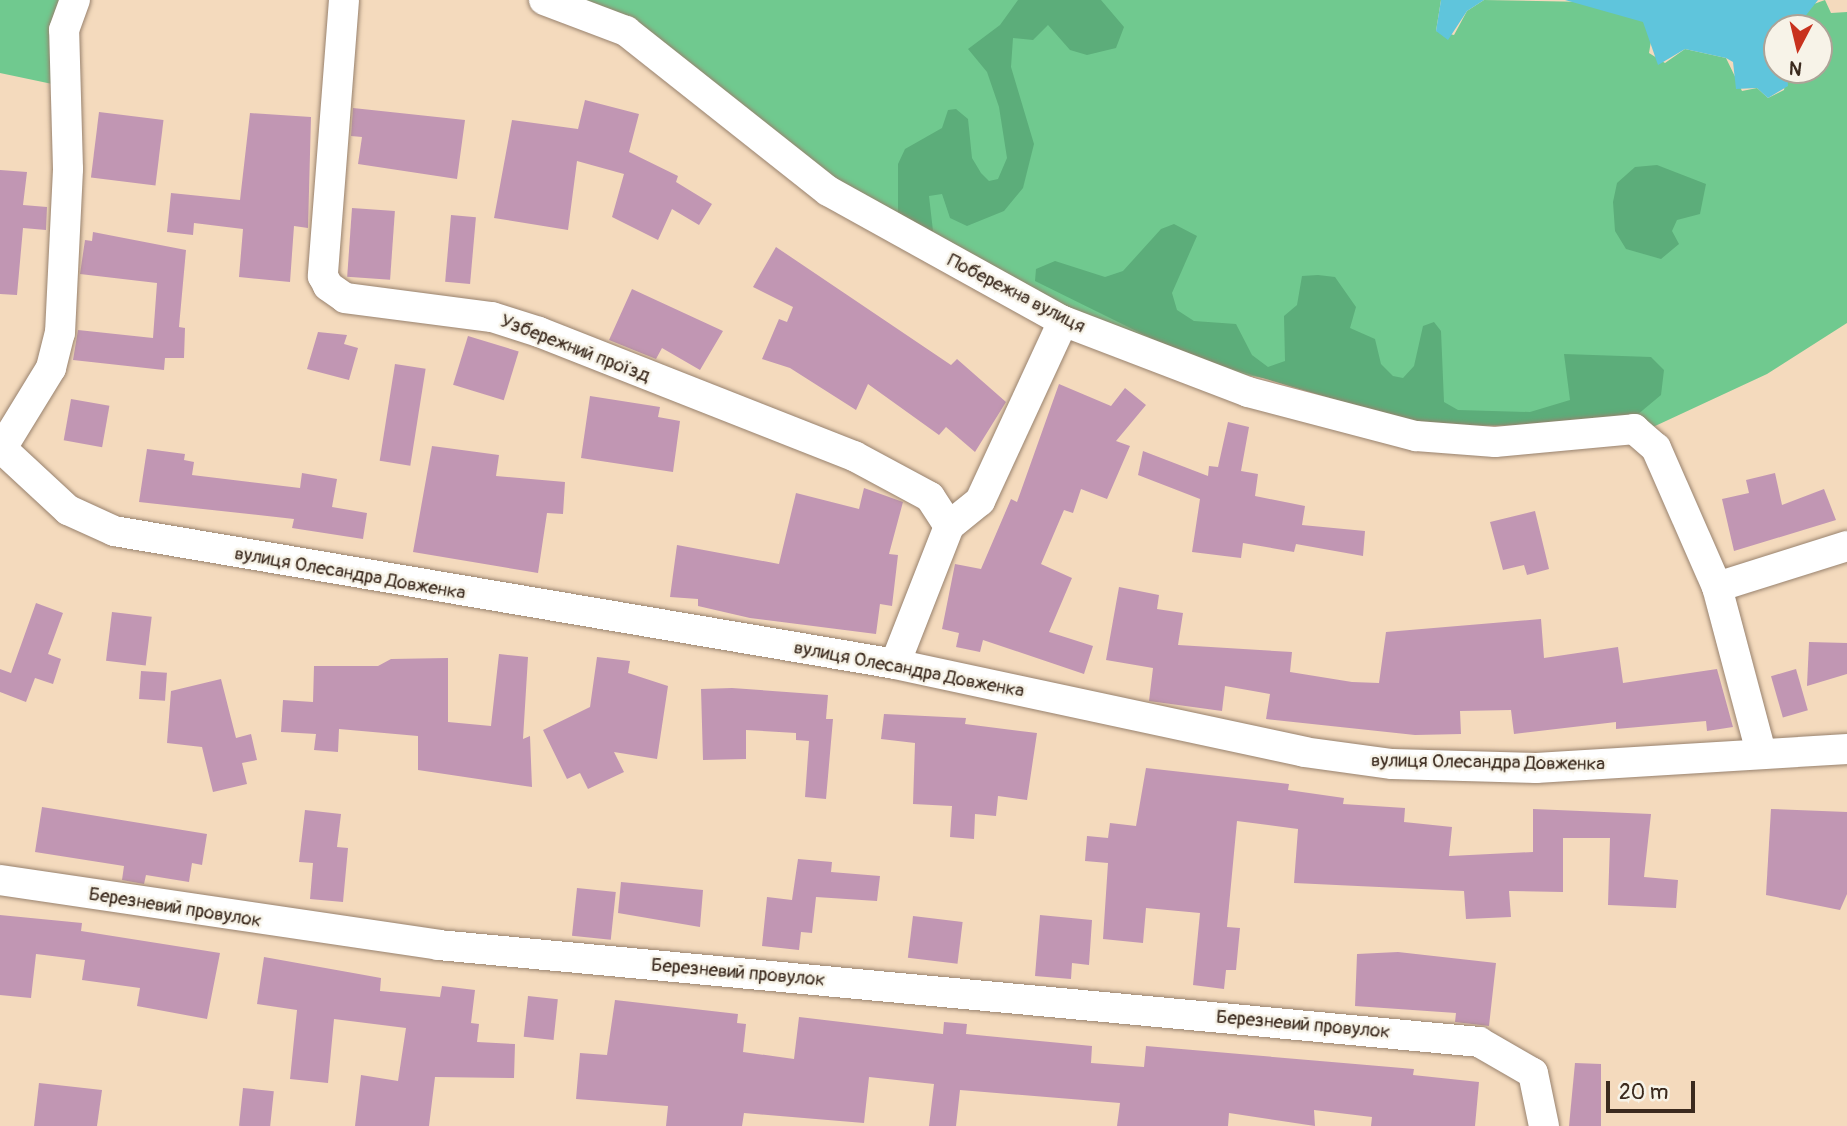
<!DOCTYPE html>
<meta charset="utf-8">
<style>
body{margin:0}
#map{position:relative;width:1847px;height:1126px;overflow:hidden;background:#f4dabd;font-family:Pangolin,sans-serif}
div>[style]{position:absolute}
.green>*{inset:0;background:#70c98f}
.forest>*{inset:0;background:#5cad7a}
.water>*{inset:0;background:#5fc5dc}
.building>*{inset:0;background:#c196b3;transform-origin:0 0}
.roads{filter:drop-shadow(0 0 2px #98826e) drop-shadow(0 0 2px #98826e)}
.street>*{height:30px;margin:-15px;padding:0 15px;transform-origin:15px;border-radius:15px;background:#fff}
span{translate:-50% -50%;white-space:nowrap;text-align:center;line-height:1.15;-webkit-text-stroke:5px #f7f3e8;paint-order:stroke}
.street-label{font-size:19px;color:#3b2a1e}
.north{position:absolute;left:1763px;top:14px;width:70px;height:70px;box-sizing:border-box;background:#f7f3e8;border:2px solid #aca397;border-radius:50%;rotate:187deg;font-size:19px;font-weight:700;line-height:28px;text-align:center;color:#3b2a1e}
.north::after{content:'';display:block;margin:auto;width:24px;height:32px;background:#c8321e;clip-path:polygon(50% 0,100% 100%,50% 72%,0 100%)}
.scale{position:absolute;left:1606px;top:1081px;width:89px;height:32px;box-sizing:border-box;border:4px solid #3b2a1e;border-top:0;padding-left:9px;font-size:21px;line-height:24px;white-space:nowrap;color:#3b2a1e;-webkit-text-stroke:5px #f7f3e8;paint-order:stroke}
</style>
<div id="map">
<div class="green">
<div style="clip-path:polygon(0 0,67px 0,57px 85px,0 73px)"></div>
<div style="clip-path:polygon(575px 0,1441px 0,1436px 31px,1454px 35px,1467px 11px,1484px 0,1588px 2px,1643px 21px,1652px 35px,1649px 53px,1665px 63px,1685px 49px,1726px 58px,1742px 91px,1757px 88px,1768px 98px,1784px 90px,1787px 70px,1819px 70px,1819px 28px,1796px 28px,1811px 5px,1825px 0,1831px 13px,1847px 12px,1847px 323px,1767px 374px,1653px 427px,1575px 432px,1189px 365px,927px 245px)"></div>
</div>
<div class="forest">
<div style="clip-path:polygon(1018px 0,1101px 0,1124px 27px,1116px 48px,1087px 55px,1070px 50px,1048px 25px,1033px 40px,1013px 38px,1011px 67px,1034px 144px,1023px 188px,1004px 211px,967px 226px,950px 218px,942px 194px,929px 196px,933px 231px,924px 236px,898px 217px,898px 164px,905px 149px,942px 128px,948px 110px,956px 109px,968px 119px,972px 158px,981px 173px,989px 181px,998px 179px,1007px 158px,999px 107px,987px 72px,968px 49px,1000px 25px)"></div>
<div style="clip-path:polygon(1657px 165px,1706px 184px,1700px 214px,1677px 220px,1672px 231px,1679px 244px,1661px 259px,1626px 249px,1615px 231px,1613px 202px,1617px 183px,1635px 167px)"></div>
<div style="clip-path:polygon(1174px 224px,1197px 236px,1172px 293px,1177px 310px,1194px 321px,1236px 324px,1252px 355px,1268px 367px,1285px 361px,1284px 316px,1297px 305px,1302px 276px,1318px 275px,1335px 277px,1356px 307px,1350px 328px,1375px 339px,1381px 364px,1393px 376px,1403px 378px,1414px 366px,1423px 326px,1434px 322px,1441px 331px,1444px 402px,1458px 410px,1530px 412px,1570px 400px,1564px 354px,1651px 357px,1664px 370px,1661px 395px,1625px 425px,1424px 426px,1185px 355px,1035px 281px,1036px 269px,1055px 261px,1105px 277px,1123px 271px,1161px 229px)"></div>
</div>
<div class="water">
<div style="clip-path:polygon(1441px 0,1484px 0,1467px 11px,1448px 40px,1436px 31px)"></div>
<div style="clip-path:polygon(1565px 0,1818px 0,1796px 28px,1777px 28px,1777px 70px,1787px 70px,1788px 86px,1768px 98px,1757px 88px,1736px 89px,1733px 62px,1726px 58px,1685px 49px,1658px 65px,1643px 22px)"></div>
</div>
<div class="building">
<div style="clip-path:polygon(585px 100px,639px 114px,629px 152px,678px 176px,676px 182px,712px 204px,699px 225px,672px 209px,658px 240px,612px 217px,624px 174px,577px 161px,568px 230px,494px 218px,512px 120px,578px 129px)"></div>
<div style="clip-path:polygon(353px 108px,465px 120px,457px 179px,358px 164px,362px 137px,351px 136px)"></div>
<div style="left:99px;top:112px;width:65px;height:66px;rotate:7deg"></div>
<div style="clip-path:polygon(250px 113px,311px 117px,308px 228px,294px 226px,290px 282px,239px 277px,243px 229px,194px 223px,193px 235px,167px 232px,171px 193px,240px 200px)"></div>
<div style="clip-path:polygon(0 170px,27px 172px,23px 205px,47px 207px,46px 230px,23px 228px,17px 295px,0 294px)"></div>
<div style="left:352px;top:208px;width:43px;height:69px;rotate:4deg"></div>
<div style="left:451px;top:215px;width:25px;height:67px;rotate:5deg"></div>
<div style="clip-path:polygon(93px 232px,186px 250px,179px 327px,185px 328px,184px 358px,165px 358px,164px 370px,73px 360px,78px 330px,153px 338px,157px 283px,80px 274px,85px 240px,92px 241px)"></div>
<div style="clip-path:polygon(776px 247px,951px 365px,957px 359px,1006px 402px,975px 452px,946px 427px,939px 435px,868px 384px,856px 410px,790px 368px,762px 359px,779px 319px,787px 322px,793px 307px,753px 287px)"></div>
<div style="clip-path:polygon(632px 289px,723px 331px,700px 370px,662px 348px,656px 359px,609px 340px)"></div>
<div style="clip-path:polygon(318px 332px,347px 335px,344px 344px,358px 348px,349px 380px,307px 369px)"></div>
<div style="left:468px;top:336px;width:53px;height:51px;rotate:17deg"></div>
<div style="left:395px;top:364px;width:31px;height:98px;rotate:9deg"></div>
<div style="clip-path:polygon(1059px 384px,1111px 406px,1125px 388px,1146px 405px,1116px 441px,1130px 446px,1107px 499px,1081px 489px,1073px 513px,1064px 510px,1041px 564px,1072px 578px,1049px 632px,1093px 646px,1084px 674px,983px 640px,980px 652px,956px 647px,959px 633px,942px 629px,955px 564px,981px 569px,1011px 499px,1017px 502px)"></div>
<div style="clip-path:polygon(590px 396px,660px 407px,658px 417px,680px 421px,673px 472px,581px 458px)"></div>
<div style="left:71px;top:399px;width:39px;height:42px;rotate:10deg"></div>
<div style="clip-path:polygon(1228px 422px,1249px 427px,1241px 471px,1258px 474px,1255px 496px,1305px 506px,1302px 525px,1365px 531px,1363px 556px,1296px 544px,1294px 552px,1243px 543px,1241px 558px,1192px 552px,1200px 499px,1138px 475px,1143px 451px,1208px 476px,1209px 466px,1218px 467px)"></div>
<div style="clip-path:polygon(432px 446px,499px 455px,496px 476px,565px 482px,563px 514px,547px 513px,538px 573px,413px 552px)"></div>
<div style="clip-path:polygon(147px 449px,185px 454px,184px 460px,194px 462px,192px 475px,300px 488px,302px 473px,337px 479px,332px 507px,367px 513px,363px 539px,292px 528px,294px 519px,139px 502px)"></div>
<div style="clip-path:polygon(1775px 473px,1782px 505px,1824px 489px,1836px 520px,1734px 551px,1722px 499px,1749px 493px,1746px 480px)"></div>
<div style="clip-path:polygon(864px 488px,903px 502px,889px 554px,898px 555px,892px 606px,880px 604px,876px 634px,750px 618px,698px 606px,698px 599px,670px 597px,677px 545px,779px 564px,796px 493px,859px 509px)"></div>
<div style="clip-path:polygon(1535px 511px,1549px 569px,1527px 575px,1524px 565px,1503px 570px,1490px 522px)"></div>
<div style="clip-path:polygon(1119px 587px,1159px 595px,1157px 609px,1183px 613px,1178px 645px,1292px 652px,1290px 672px,1352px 682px,1379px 683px,1386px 632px,1541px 619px,1544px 658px,1618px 647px,1623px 683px,1717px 669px,1733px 727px,1707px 731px,1706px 721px,1616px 729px,1616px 722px,1514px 734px,1511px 710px,1460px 711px,1461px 734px,1415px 735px,1266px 719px,1270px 694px,1225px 686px,1222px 711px,1149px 701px,1153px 668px,1106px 660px)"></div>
<div style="clip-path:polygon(36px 603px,63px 613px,48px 654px,61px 659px,53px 684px,35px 678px,26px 702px,0 692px,0 669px,11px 673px)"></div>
<div style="left:112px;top:612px;width:40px;height:49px;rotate:7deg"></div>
<div style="clip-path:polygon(1809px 642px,1847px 643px,1847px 674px,1807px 686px)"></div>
<div style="clip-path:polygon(499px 654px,528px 657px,523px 739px,530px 736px,532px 787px,418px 770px,418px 736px,339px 729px,338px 752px,314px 750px,316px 734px,281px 732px,283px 700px,313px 702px,314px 666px,378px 666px,391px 659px,448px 658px,448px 722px,491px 726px)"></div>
<div style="clip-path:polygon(597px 657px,630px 661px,628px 673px,668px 686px,657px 759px,614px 752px,624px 772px,588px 789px,580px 773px,567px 779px,543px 730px,590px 707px)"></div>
<div style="left:1796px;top:669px;width:43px;height:26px;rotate:74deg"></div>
<div style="left:141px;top:671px;width:26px;height:28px;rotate:4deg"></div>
<div style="clip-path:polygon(221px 679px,236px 738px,251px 734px,257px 760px,242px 763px,247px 784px,213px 792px,202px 747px,167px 743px,171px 691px)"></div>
<div style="clip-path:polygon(732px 688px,828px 695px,826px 719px,833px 719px,826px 799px,805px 797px,809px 741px,796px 740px,796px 733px,746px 730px,746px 759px,703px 760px,701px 689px)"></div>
<div style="clip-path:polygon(884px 714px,966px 718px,965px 724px,1037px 733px,1027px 800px,998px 796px,996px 816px,975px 814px,974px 839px,950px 837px,952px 806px,913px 804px,915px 743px,881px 739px)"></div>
<div style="clip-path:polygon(1146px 768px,1289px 784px,1288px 790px,1344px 798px,1343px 804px,1405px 808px,1404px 822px,1452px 827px,1449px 856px,1533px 852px,1533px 809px,1651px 814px,1644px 877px,1678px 880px,1676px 908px,1608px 905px,1610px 838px,1563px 838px,1563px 892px,1509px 891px,1511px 917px,1466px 919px,1464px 891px,1294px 883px,1298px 829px,1237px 821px,1227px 927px,1240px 928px,1236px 970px,1226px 970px,1224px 989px,1193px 985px,1200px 913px,1146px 908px,1143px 943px,1103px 939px,1108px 863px,1085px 861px,1087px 836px,1108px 838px,1110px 823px,1136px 826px)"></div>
<div style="clip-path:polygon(42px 807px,207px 834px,202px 865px,192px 863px,189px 882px,146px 875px,144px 884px,122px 880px,124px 866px,35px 852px)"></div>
<div style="clip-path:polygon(1771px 809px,1847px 812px,1847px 894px,1840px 910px,1766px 895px)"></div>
<div style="clip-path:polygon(305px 810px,341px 814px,337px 847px,348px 848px,343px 902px,310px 899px,313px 863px,299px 862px)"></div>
<div style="clip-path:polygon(798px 859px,832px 862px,831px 872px,880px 876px,877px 901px,816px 897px,812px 933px,801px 932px,799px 950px,762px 946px,767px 897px,792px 900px)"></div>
<div style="clip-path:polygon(621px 882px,703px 890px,700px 927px,618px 913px)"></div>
<div style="left:577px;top:888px;width:39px;height:48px;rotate:6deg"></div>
<div style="clip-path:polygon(0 915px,82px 923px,81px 931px,220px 953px,207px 1019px,137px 1006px,140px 988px,82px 980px,85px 960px,36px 954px,31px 998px,0 995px)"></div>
<div style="clip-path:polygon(1040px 915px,1092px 920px,1089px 965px,1072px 963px,1071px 979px,1035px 976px)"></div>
<div style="left:913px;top:916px;width:50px;height:42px;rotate:7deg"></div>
<div style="clip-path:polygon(1398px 952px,1496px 963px,1489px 1026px,1455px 1022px,1456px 1013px,1355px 1006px,1357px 954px)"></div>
<div style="clip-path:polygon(264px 957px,381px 978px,380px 991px,440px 997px,442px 986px,475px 990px,471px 1023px,479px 1024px,477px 1042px,515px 1044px,514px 1078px,435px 1077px,429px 1126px,355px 1126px,361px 1075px,398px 1081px,406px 1028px,334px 1019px,328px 1083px,290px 1079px,297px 1010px,257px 1004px)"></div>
<div style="left:528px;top:996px;width:30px;height:41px;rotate:6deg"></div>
<div style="clip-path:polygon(615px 1000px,738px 1014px,737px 1023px,746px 1024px,743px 1052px,794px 1059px,799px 1017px,943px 1034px,944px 1022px,967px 1024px,966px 1034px,1092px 1046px,1091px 1063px,1144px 1067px,1146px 1046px,1414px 1069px,1413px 1075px,1479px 1082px,1475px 1126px,1371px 1126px,1372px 1117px,1314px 1110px,1315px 1126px,1229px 1113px,1228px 1126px,1117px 1126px,1120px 1103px,960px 1090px,956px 1126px,929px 1126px,934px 1084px,869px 1077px,864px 1123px,744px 1113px,742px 1126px,666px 1126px,668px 1106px,576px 1099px,580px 1053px,607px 1055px)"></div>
<div style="clip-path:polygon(1575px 1063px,1601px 1064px,1601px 1126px,1569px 1126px)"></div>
<div style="clip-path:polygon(39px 1083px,102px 1090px,97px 1126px,34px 1126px)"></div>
<div style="left:243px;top:1088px;width:31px;height:38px;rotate:6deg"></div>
</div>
<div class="roads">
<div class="street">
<div style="left:344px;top:0;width:277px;rotate:94.4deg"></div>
<div style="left:323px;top:276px;width:11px;rotate:63deg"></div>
<div style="left:328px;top:286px;width:21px;rotate:35deg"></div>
<div style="left:345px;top:298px;width:148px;rotate:7.4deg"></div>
<div style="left:492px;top:317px;width:49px;rotate:17.7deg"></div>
<div style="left:539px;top:332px;width:339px;rotate:21.5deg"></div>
<div style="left:854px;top:456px;width:86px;rotate:28.3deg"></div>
<div style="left:930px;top:497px;width:35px;rotate:57deg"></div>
<div style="left:544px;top:0;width:88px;rotate:20.7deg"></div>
<div style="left:626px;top:31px;width:258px;rotate:38.4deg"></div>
<div style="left:828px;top:191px;width:269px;rotate:29deg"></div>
<div style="left:1063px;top:321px;width:198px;rotate:21deg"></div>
<div style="left:1248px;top:392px;width:174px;rotate:14.7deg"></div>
<div style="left:1416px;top:436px;width:79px;rotate:4.3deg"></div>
<div style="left:1495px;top:442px;width:140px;rotate:-5.3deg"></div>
<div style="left:1634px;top:429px;width:29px;rotate:41deg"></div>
<div style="left:1656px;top:448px;width:152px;rotate:66.3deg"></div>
<div style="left:1717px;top:587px;width:171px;rotate:75.1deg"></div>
<div style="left:0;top:447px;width:93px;rotate:42.8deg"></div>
<div style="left:68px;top:510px;width:51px;rotate:24.5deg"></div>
<div style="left:114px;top:531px;width:792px;rotate:9.66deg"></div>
<div style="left:895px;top:664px;width:418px;rotate:12.1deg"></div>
<div style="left:1304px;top:752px;width:89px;rotate:7.8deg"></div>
<div style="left:1392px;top:764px;width:144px;rotate:1.6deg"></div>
<div style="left:1536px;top:768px;width:312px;rotate:-3.5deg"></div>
<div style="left:2px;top:448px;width:94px;rotate:-58.5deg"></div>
<div style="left:51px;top:368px;width:36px;rotate:-76deg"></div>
<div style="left:60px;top:333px;width:164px;rotate:-87.2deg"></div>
<div style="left:68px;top:169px;width:139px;rotate:-91.6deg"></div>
<div style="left:64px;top:30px;width:32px;rotate:-70deg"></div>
<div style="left:1717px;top:587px;width:136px;rotate:-17.5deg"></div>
<div style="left:895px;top:664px;width:148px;rotate:-68.6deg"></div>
<div style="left:949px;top:526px;width:40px;rotate:-39deg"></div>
<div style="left:980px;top:501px;width:198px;rotate:-65.2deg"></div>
<div style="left:0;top:880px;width:443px;rotate:8.4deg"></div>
<div style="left:438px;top:945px;width:1046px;rotate:5.32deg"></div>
<div style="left:1479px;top:1042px;width:62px;rotate:29.9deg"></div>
<div style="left:1533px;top:1073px;width:54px;rotate:78.3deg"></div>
</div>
</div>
<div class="street-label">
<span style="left:1016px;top:294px;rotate:27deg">Побережна вулиця</span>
<span style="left:575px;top:349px;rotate:21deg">Узбережний проїзд</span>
<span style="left:350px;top:574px;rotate:10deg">вулиця Олесандра Довженка</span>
<span style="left:909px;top:670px;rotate:11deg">вулиця Олесандра Довженка</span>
<span style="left:1488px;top:763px;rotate:1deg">вулиця Олесандра Довженка</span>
<span style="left:175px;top:908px;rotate:9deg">Березневий провулок</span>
<span style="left:738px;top:973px;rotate:5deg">Березневий провулок</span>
<span style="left:1303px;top:1025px;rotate:5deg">Березневий провулок</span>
</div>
<div class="north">N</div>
<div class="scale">20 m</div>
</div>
